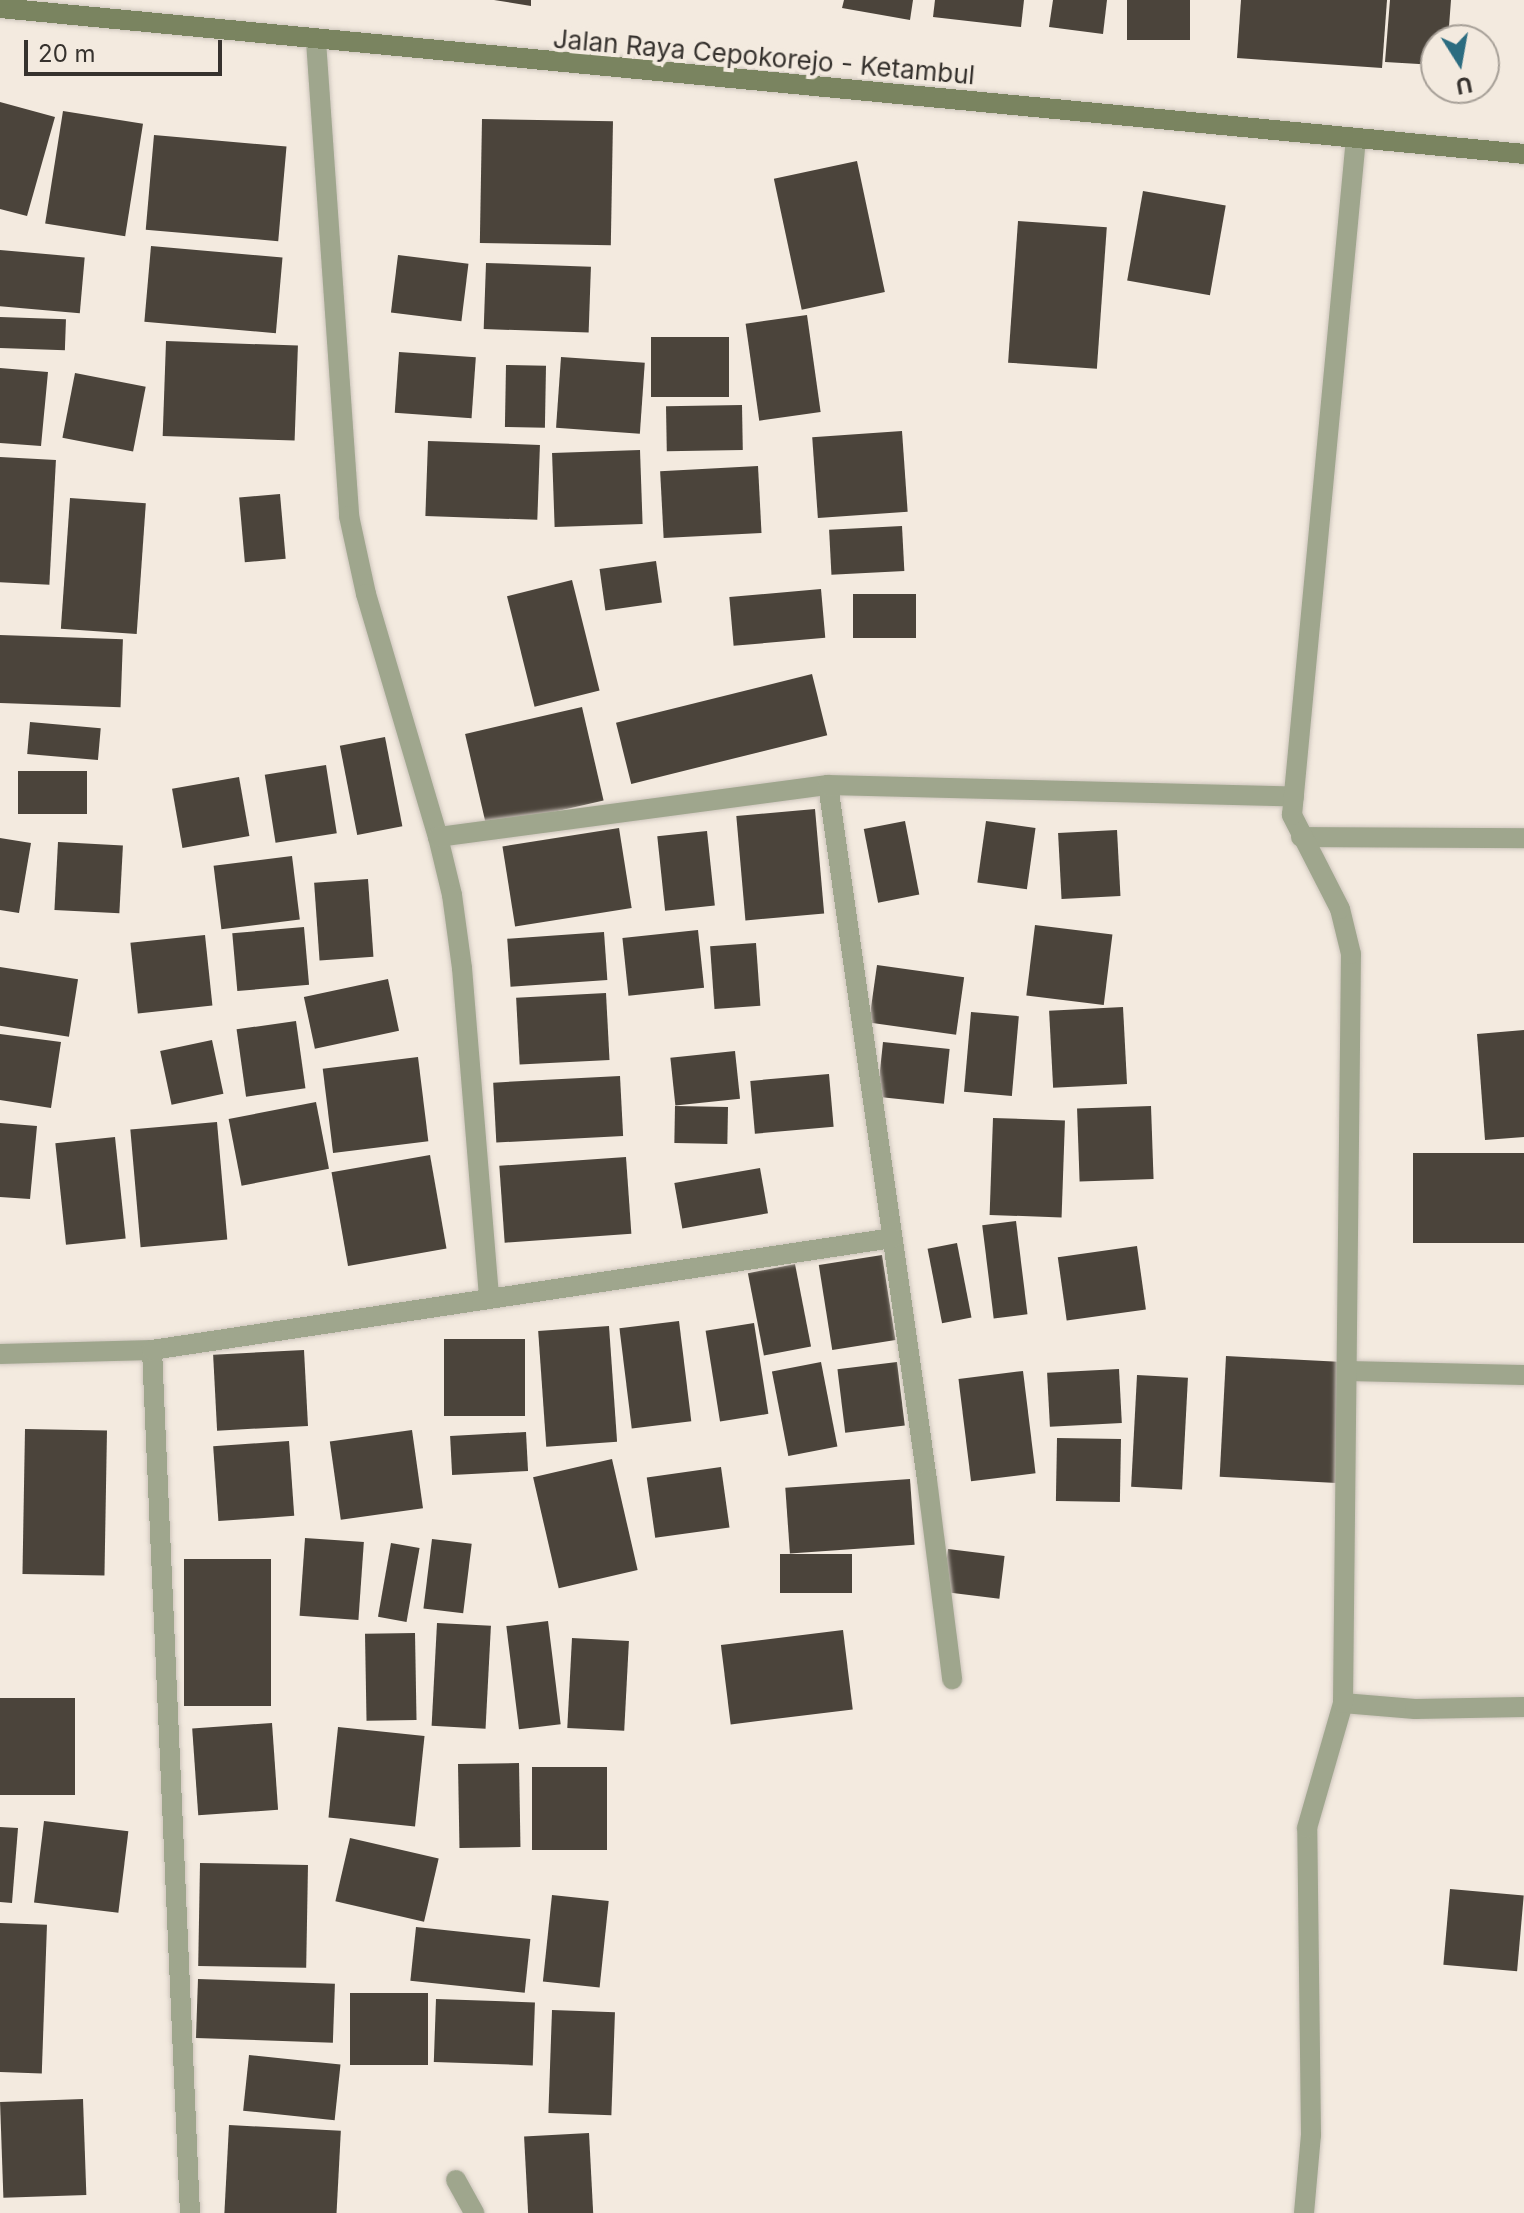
<!DOCTYPE html>
<style>
body{margin:0}
#map{position:relative;width:1524px;height:2213px;overflow:hidden;background:#f3eadf;font-family:Inter,sans-serif}
div>[style]{position:absolute}
.building>*{inset:0;background:#4b443b;transform-origin:0 0}
.roads{filter:drop-shadow(0 0 2px #cdc5bc) drop-shadow(0 0 2px #cdc5bc)}
.street>*{height:20px;margin:-10px;padding:0 10px;transform-origin:10px;border-radius:10px;background:#9fa68d}
.secondary>*{height:20px;margin:-10px;padding:0 10px;transform-origin:10px;border-radius:10px;background:#7a8460}
span{translate:-50% -50%;white-space:nowrap;text-align:center;line-height:1.15;-webkit-text-stroke:8px #f3eadf;paint-order:stroke}
.street-label{font-size:26px;color:#36322e}
.north{position:absolute;left:1420px;top:24px;width:80px;height:80px;box-sizing:border-box;background:#f3eadf;border:2px solid #a7a098;border-radius:50%;rotate:169deg;font-size:22px;font-weight:700;line-height:32px;text-align:center;color:#36322e}
.north::after{content:'';display:block;margin:auto;width:28px;height:36px;background:#2b6c80;clip-path:polygon(50% 0,100% 100%,50% 72%,0 100%)}
.scale{position:absolute;left:24px;top:40px;width:198px;height:36px;box-sizing:border-box;border:4px solid #36322e;border-top:0;padding-left:10px;font-size:24px;line-height:28px;white-space:nowrap;color:#36322e;-webkit-text-stroke:6px #f3eadf;paint-order:stroke}
</style>
<div id="map">
<div class="building">
<div style="clip-path:polygon(494px 0,531px 0,531px 6px)"></div>
<div style="clip-path:polygon(844px 0,913px 0,910px 20px,842px 8px)"></div>
<div style="clip-path:polygon(935px 0,1024px 0,1021px 27px,933px 17px)"></div>
<div style="clip-path:polygon(1053px 0,1107px 0,1103px 34px,1049px 27px)"></div>
<div style="left:1127px;top:0;width:63px;height:40px"></div>
<div style="clip-path:polygon(1241px 0,1387px 0,1382px 68px,1237px 58px)"></div>
<div style="clip-path:polygon(1390px 0,1451px 0,1448px 40px,1436px 40px,1436px 65px,1385px 62px)"></div>
<div style="clip-path:polygon(0 102px,55px 117px,27px 216px,0 209px)"></div>
<div style="left:63px;top:111px;width:81px;height:114px;rotate:9deg"></div>
<div style="left:482px;top:119px;width:131px;height:124px;rotate:1deg"></div>
<div style="left:154px;top:135px;width:133px;height:95px;rotate:5deg"></div>
<div style="left:857px;top:161px;width:134px;height:85px;rotate:78deg"></div>
<div style="left:1143px;top:191px;width:84px;height:91px;rotate:10deg"></div>
<div style="left:1018px;top:221px;width:89px;height:142px;rotate:4deg"></div>
<div style="left:151px;top:246px;width:132px;height:76px;rotate:5deg"></div>
<div style="left:0;top:250px;width:85px;height:56px;rotate:5deg"></div>
<div style="left:398px;top:255px;width:71px;height:58px;rotate:7deg"></div>
<div style="left:486px;top:263px;width:105px;height:66px;rotate:2deg"></div>
<div style="left:807px;top:315px;width:98px;height:62px;rotate:82deg"></div>
<div style="left:0;top:317px;width:66px;height:31px;rotate:2deg"></div>
<div style="left:729px;top:337px;width:60px;height:78px;rotate:90deg"></div>
<div style="left:166px;top:341px;width:132px;height:95px;rotate:2deg"></div>
<div style="left:399px;top:352px;width:77px;height:61px;rotate:4deg"></div>
<div style="left:561px;top:357px;width:84px;height:71px;rotate:4deg"></div>
<div style="left:506px;top:365px;width:40px;height:62px;rotate:1deg"></div>
<div style="clip-path:polygon(0 368px,48px 372px,41px 446px,0 443px)"></div>
<div style="left:75px;top:373px;width:72px;height:66px;rotate:11deg"></div>
<div style="left:742px;top:405px;width:45px;height:76px;rotate:89deg"></div>
<div style="left:902px;top:431px;width:81px;height:90px;rotate:86deg"></div>
<div style="left:428px;top:441px;width:112px;height:75px;rotate:2deg"></div>
<div style="left:640px;top:450px;width:74px;height:88px;rotate:88deg"></div>
<div style="left:0;top:457px;width:56px;height:125px;rotate:3deg"></div>
<div style="left:758px;top:466px;width:67px;height:98px;rotate:87deg"></div>
<div style="left:280px;top:494px;width:65px;height:41px;rotate:85deg"></div>
<div style="left:70px;top:498px;width:76px;height:131px;rotate:4deg"></div>
<div style="left:902px;top:526px;width:45px;height:73px;rotate:87deg"></div>
<div style="left:656px;top:561px;width:42px;height:57px;rotate:82deg"></div>
<div style="left:572px;top:580px;width:114px;height:67px;rotate:76deg"></div>
<div style="left:821px;top:589px;width:49px;height:92px;rotate:85deg"></div>
<div style="left:853px;top:594px;width:63px;height:44px"></div>
<div style="left:0;top:635px;width:123px;height:68px;rotate:2deg"></div>
<div style="left:812px;top:674px;width:63px;height:202px;rotate:76deg"></div>
<div style="left:582px;top:707px;width:96px;height:120px;rotate:77deg"></div>
<div style="left:30px;top:722px;width:71px;height:32px;rotate:5deg"></div>
<div style="left:385px;top:737px;width:91px;height:46px;rotate:79deg"></div>
<div style="left:326px;top:765px;width:69px;height:62px;rotate:81deg"></div>
<div style="left:18px;top:771px;width:69px;height:43px"></div>
<div style="left:239px;top:777px;width:60px;height:68px;rotate:80deg"></div>
<div style="left:815px;top:809px;width:105px;height:79px;rotate:85deg"></div>
<div style="left:905px;top:821px;width:75px;height:42px;rotate:79deg"></div>
<div style="left:986px;top:821px;width:50px;height:62px;rotate:8deg"></div>
<div style="left:619px;top:828px;width:81px;height:118px;rotate:81deg"></div>
<div style="left:1117px;top:830px;width:66px;height:59px;rotate:87deg"></div>
<div style="left:707px;top:831px;width:75px;height:50px;rotate:84deg"></div>
<div style="clip-path:polygon(0 838px,31px 843px,19px 913px,0 910px)"></div>
<div style="left:58px;top:842px;width:65px;height:68px;rotate:3deg"></div>
<div style="left:292px;top:856px;width:64px;height:79px;rotate:83deg"></div>
<div style="left:368px;top:879px;width:78px;height:54px;rotate:86deg"></div>
<div style="left:1035px;top:925px;width:78px;height:71px;rotate:7deg"></div>
<div style="left:304px;top:927px;width:58px;height:72px;rotate:85deg"></div>
<div style="left:698px;top:930px;width:58px;height:76px;rotate:84deg"></div>
<div style="left:604px;top:932px;width:48px;height:97px;rotate:86deg"></div>
<div style="left:205px;top:935px;width:71px;height:75px;rotate:84deg"></div>
<div style="left:756px;top:943px;width:63px;height:46px;rotate:86deg"></div>
<div style="left:877px;top:965px;width:88px;height:58px;rotate:8deg"></div>
<div style="left:0;top:967px;width:79px;height:58px;rotate:9deg"></div>
<div style="left:388px;top:979px;width:53px;height:86px;rotate:78deg"></div>
<div style="left:606px;top:993px;width:67px;height:90px;rotate:87deg"></div>
<div style="left:1123px;top:1007px;width:77px;height:74px;rotate:87deg"></div>
<div style="left:971px;top:1012px;width:48px;height:80px;rotate:5deg"></div>
<div style="left:296px;top:1021px;width:68px;height:60px;rotate:82deg"></div>
<div style="clip-path:polygon(1524px 1030px,1524px 1137px,1485px 1140px,1477px 1034px)"></div>
<div style="clip-path:polygon(0 1034px,61px 1042px,51px 1108px,0 1100px)"></div>
<div style="left:212px;top:1040px;width:55px;height:53px;rotate:78deg"></div>
<div style="left:883px;top:1042px;width:67px;height:55px;rotate:6deg"></div>
<div style="left:735px;top:1051px;width:48px;height:65px;rotate:84deg"></div>
<div style="left:418px;top:1057px;width:85px;height:96px;rotate:83deg"></div>
<div style="left:829px;top:1074px;width:53px;height:79px;rotate:85deg"></div>
<div style="left:620px;top:1076px;width:60px;height:127px;rotate:87deg"></div>
<div style="left:316px;top:1102px;width:68px;height:89px;rotate:79deg"></div>
<div style="left:675px;top:1106px;width:53px;height:37px;rotate:1deg"></div>
<div style="left:1151px;top:1106px;width:73px;height:74px;rotate:88deg"></div>
<div style="left:993px;top:1118px;width:72px;height:97px;rotate:2deg"></div>
<div style="left:217px;top:1122px;width:118px;height:87px;rotate:85deg"></div>
<div style="clip-path:polygon(0 1123px,37px 1126px,30px 1199px,0 1197px)"></div>
<div style="left:115px;top:1137px;width:102px;height:60px;rotate:84deg"></div>
<div style="left:1524px;top:1153px;width:90px;height:111px;rotate:90deg"></div>
<div style="left:430px;top:1155px;width:95px;height:100px;rotate:80deg"></div>
<div style="left:626px;top:1157px;width:77px;height:127px;rotate:86deg"></div>
<div style="left:760px;top:1168px;width:46px;height:87px;rotate:80deg"></div>
<div style="left:1016px;top:1221px;width:94px;height:34px;rotate:83deg"></div>
<div style="left:957px;top:1243px;width:76px;height:30px;rotate:79deg"></div>
<div style="left:1137px;top:1246px;width:64px;height:80px;rotate:82deg"></div>
<div style="left:882px;top:1255px;width:86px;height:64px;rotate:81deg"></div>
<div style="left:795px;top:1264px;width:84px;height:48px;rotate:79deg"></div>
<div style="left:679px;top:1321px;width:101px;height:60px;rotate:83deg"></div>
<div style="left:754px;top:1323px;width:92px;height:49px;rotate:81deg"></div>
<div style="left:609px;top:1326px;width:116px;height:71px;rotate:86deg"></div>
<div style="left:525px;top:1339px;width:77px;height:81px;rotate:90deg"></div>
<div style="left:304px;top:1350px;width:76px;height:91px;rotate:87deg"></div>
<div style="left:1226px;top:1356px;width:117px;height:121px;rotate:3deg"></div>
<div style="left:821px;top:1362px;width:86px;height:50px;rotate:79deg"></div>
<div style="left:897px;top:1362px;width:64px;height:60px;rotate:83deg"></div>
<div style="left:1119px;top:1369px;width:54px;height:72px;rotate:87deg"></div>
<div style="left:1023px;top:1371px;width:103px;height:65px;rotate:83deg"></div>
<div style="left:1137px;top:1375px;width:51px;height:112px;rotate:3deg"></div>
<div style="left:25px;top:1429px;width:82px;height:145px;rotate:1deg"></div>
<div style="left:412px;top:1430px;width:79px;height:83px;rotate:82deg"></div>
<div style="left:526px;top:1432px;width:39px;height:76px;rotate:87deg"></div>
<div style="left:1057px;top:1438px;width:64px;height:63px;rotate:1deg"></div>
<div style="left:289px;top:1441px;width:75px;height:76px;rotate:86deg"></div>
<div style="left:612px;top:1459px;width:114px;height:81px;rotate:77deg"></div>
<div style="left:721px;top:1467px;width:61px;height:75px;rotate:82deg"></div>
<div style="left:910px;top:1479px;width:66px;height:125px;rotate:86deg"></div>
<div style="left:305px;top:1538px;width:59px;height:78px;rotate:4deg"></div>
<div style="left:432px;top:1539px;width:40px;height:70px;rotate:7deg"></div>
<div style="left:391px;top:1543px;width:29px;height:75px;rotate:10deg"></div>
<div style="left:948px;top:1549px;width:57px;height:43px;rotate:7deg"></div>
<div style="left:852px;top:1554px;width:39px;height:72px;rotate:90deg"></div>
<div style="left:184px;top:1559px;width:87px;height:147px"></div>
<div style="left:548px;top:1621px;width:104px;height:42px;rotate:83deg"></div>
<div style="left:437px;top:1623px;width:54px;height:103px;rotate:3deg"></div>
<div style="left:843px;top:1630px;width:80px;height:123px;rotate:83deg"></div>
<div style="left:415px;top:1633px;width:87px;height:50px;rotate:89deg"></div>
<div style="left:572px;top:1638px;width:57px;height:90px;rotate:3deg"></div>
<div style="left:0;top:1698px;width:75px;height:97px"></div>
<div style="left:272px;top:1723px;width:87px;height:80px;rotate:86deg"></div>
<div style="left:338px;top:1727px;width:87px;height:91px;rotate:6deg"></div>
<div style="left:519px;top:1763px;width:84px;height:61px;rotate:89deg"></div>
<div style="left:532px;top:1767px;width:75px;height:83px"></div>
<div style="left:44px;top:1821px;width:85px;height:82px;rotate:7deg"></div>
<div style="clip-path:polygon(0 1827px,18px 1828px,12px 1903px,0 1902px)"></div>
<div style="left:350px;top:1838px;width:91px;height:65px;rotate:13deg"></div>
<div style="left:200px;top:1863px;width:108px;height:103px;rotate:1deg"></div>
<div style="left:1450px;top:1889px;width:74px;height:76px;rotate:5deg"></div>
<div style="left:552px;top:1895px;width:57px;height:87px;rotate:6deg"></div>
<div style="left:0;top:1923px;width:47px;height:149px;rotate:2deg"></div>
<div style="left:416px;top:1927px;width:115px;height:54px;rotate:6deg"></div>
<div style="left:198px;top:1979px;width:137px;height:59px;rotate:2deg"></div>
<div style="left:350px;top:1993px;width:78px;height:72px"></div>
<div style="left:436px;top:1999px;width:99px;height:63px;rotate:2deg"></div>
<div style="left:552px;top:2010px;width:63px;height:103px;rotate:2deg"></div>
<div style="left:249px;top:2055px;width:92px;height:56px;rotate:6deg"></div>
<div style="left:83px;top:2099px;width:96px;height:83px;rotate:88deg"></div>
<div style="left:229px;top:2125px;width:112px;height:88px;rotate:3deg"></div>
<div style="left:589px;top:2133px;width:80px;height:65px;rotate:87deg"></div>
</div>
<div class="roads">
<div class="street">
<div style="left:316px;top:41px;width:476px;rotate:86deg"></div>
<div style="left:349px;top:516px;width:80px;rotate:77.7deg"></div>
<div style="left:366px;top:594px;width:253px;rotate:73.5deg"></div>
<div style="left:438px;top:837px;width:60px;rotate:76.4deg"></div>
<div style="left:452px;top:895px;width:74px;rotate:82.2deg"></div>
<div style="left:462px;top:968px;width:331px;rotate:85.3deg"></div>
<div style="left:828px;top:785px;width:702px;rotate:81.89deg"></div>
<div style="left:927px;top:1480px;width:201px;rotate:82.8deg"></div>
<div style="left:438px;top:837px;width:393px;rotate:-7.6deg"></div>
<div style="left:828px;top:785px;width:466px;rotate:1.4deg"></div>
<div style="left:1301px;top:837px;width:223px;rotate:0.3deg"></div>
<div style="left:152px;top:1350px;width:864px;rotate:87.48deg"></div>
<div style="left:0;top:1354px;width:152px;rotate:-1.5deg"></div>
<div style="left:152px;top:1350px;width:749px;rotate:-8.6deg"></div>
<div style="left:1347px;top:1371px;width:177px;rotate:1.3deg"></div>
<div style="left:1343px;top:1703px;width:72px;rotate:4.8deg"></div>
<div style="left:1415px;top:1709px;width:109px;rotate:-1.1deg"></div>
<div style="left:456px;top:2180px;width:38px;rotate:61deg"></div>
<div style="left:1304px;top:2213px;width:78px;rotate:-84.9deg"></div>
<div style="left:1311px;top:2135px;width:307px;rotate:-90.7deg"></div>
<div style="left:1307px;top:1828px;width:130px;rotate:-73.9deg"></div>
<div style="left:1343px;top:1703px;width:749px;rotate:-89.39deg"></div>
<div style="left:1351px;top:954px;width:46px;rotate:-103.7deg"></div>
<div style="left:1340px;top:909px;width:106px;rotate:-117.1deg"></div>
<div style="left:1292px;top:815px;width:680px;rotate:-84.6deg"></div>
</div>
<div class="secondary">
<div style="left:0;top:8px;width:1531px;rotate:5.47deg"></div>
</div>
</div>
<div class="street-label">
<span style="left:764px;top:57px;rotate:5deg">Jalan Raya Cepokorejo - Ketambul</span>
</div>
<div class="north">U</div>
<div class="scale">20 m</div>
</div>
